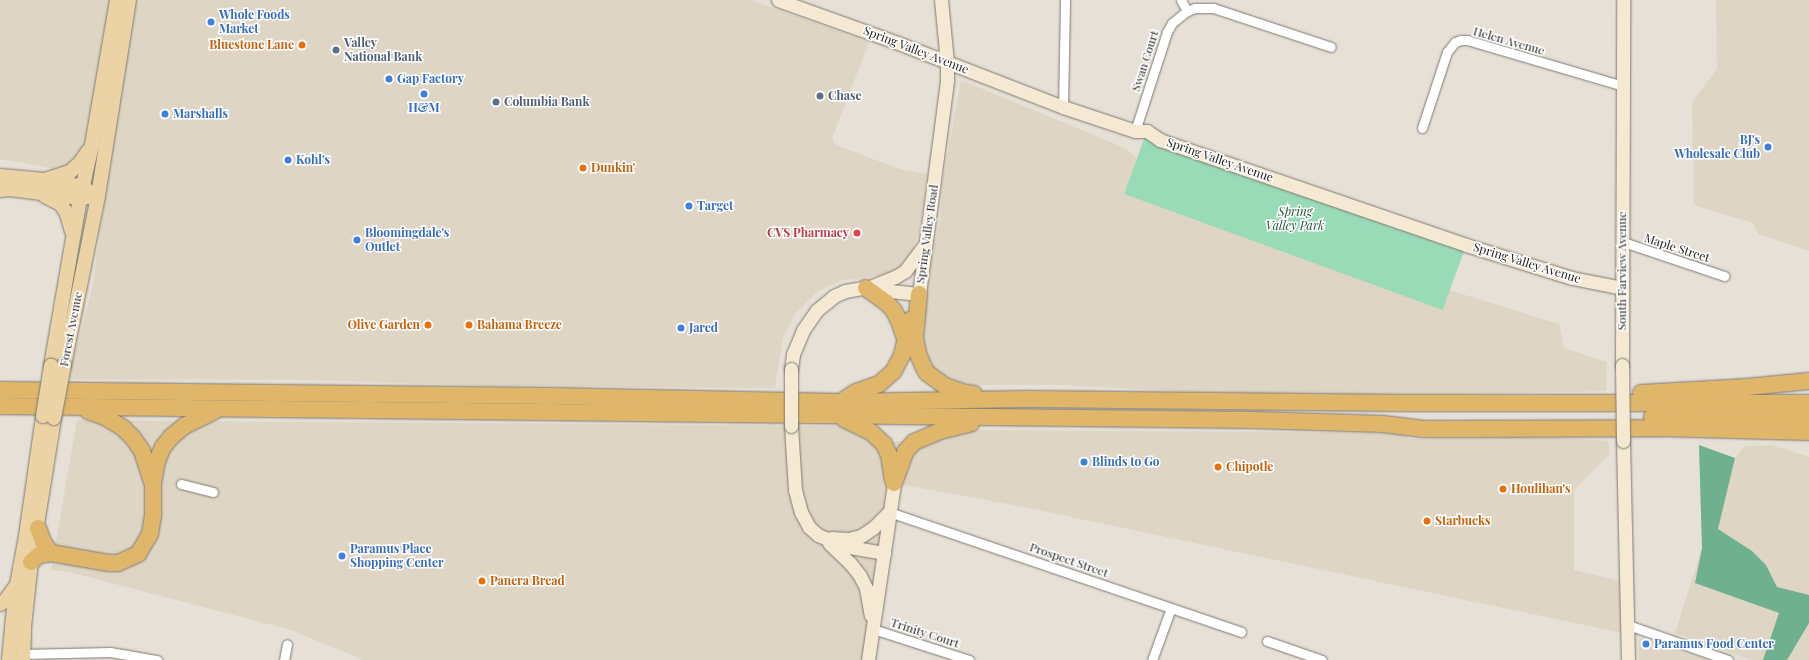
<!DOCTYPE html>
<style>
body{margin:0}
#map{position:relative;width:1809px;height:660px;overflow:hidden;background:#e6e0d7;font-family:"Playfair Display",serif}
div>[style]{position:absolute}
.built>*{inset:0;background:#ded5c4}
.green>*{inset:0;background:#99dab7;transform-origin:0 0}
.forest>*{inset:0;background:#6fb18e}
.roads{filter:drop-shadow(0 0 1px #7e7a71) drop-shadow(0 0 1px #7e7a71)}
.street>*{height:9px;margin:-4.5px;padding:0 4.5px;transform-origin:4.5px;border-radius:4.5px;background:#fff}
.secondary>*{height:13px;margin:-6.5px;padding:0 6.5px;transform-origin:6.5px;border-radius:6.5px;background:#f6e9d3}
.primary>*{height:14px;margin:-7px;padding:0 7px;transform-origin:7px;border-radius:7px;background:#ecd3a6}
.highway>*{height:16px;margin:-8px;padding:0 8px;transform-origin:8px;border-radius:8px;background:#e0b66b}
.bridges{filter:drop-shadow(0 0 1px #7e7a71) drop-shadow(0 0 1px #7e7a71)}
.secondary-bridge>*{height:13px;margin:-6.5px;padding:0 6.5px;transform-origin:6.5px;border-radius:6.5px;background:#f6e9d3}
.primary-bridge>*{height:14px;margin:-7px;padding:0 7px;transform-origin:7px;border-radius:7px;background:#ecd3a6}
.dots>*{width:11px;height:11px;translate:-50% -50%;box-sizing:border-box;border:2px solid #fff;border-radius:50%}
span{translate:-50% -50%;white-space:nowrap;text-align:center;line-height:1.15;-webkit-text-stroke:3px #fff;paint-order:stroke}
.shop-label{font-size:12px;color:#366cbe;font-weight:700}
.left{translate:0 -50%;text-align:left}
.right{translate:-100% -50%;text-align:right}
.street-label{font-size:12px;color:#24221f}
.service-label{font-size:12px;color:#4e5e75;font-weight:700}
.food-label{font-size:12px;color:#c56008;font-weight:700}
.park-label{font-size:12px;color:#1f523a;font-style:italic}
.health-label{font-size:12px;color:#be3a42;font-weight:700}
</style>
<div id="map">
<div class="built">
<div style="clip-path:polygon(0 0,751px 0,869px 42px,833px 136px,833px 141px,838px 146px,900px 169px,927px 174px,920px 231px,909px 259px,892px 274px,839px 281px,817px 292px,795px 314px,783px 338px,775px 388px,498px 386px,305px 380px,68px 379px,93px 285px,106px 183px,61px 170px,0 159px)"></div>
<div style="clip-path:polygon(1716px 0,1809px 0,1809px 251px,1758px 234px,1753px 223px,1694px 205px,1692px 102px,1717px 69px)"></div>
<div style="clip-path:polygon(961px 80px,1125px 148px,1137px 158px,1124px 194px,1442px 308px,1449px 290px,1559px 324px,1564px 348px,1607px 362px,1606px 391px,1409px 395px,1200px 392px,1060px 385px,971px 385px,937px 374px,925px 356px,924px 292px,940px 219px,942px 184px)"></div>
<div style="clip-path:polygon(77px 420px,840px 426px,876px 443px,926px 439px,980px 430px,1400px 433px,1410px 439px,1518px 436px,1608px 441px,1610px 454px,1574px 490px,1574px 570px,1620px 581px,1622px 633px,1024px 507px,894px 483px,868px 660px,364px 660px,291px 630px,69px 572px,51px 570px)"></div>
<div style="clip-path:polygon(1699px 445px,1735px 458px,1744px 446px,1773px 445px,1809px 457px,1809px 660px,1751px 660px,1675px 633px,1702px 548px)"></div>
<div style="clip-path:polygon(1642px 638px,1709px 660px,1639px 660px,1639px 640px)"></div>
</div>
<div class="green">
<div style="left:1147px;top:131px;width:339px;height:67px;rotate:20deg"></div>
</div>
<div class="forest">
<div style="clip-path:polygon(1699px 445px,1735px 458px,1718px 529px,1752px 551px,1766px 565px,1777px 587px,1809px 595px,1809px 623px,1787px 660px,1763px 660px,1779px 613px,1695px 583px,1702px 548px)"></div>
</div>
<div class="roads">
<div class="street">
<div style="left:1181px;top:0;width:13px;rotate:61deg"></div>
<div style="left:1063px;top:107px;width:107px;rotate:-88.9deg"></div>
<div style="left:1422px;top:128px;width:80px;rotate:-71.8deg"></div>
<div style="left:1447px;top:52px;width:13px;rotate:-51deg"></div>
<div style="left:1455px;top:42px;width:6px;rotate:-18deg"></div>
<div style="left:1461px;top:40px;width:6px"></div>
<div style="left:1467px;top:40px;width:163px;rotate:16.4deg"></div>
<div style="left:1135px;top:131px;width:104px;rotate:-72.1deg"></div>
<div style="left:1167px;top:32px;width:10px;rotate:-61deg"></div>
<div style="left:1172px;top:23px;width:19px;rotate:-39deg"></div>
<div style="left:1187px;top:11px;width:9px;rotate:-21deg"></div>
<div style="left:1195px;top:8px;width:18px"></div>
<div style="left:1213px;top:8px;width:124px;rotate:18.3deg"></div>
<div style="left:1623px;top:242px;width:107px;rotate:18.6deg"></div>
<div style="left:181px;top:484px;width:33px;rotate:14deg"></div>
<div style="left:889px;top:512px;width:372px;rotate:18.8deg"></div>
<div style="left:1628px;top:625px;width:106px;rotate:19.3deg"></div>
<div style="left:873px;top:629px;width:101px;rotate:17.9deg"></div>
<div style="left:1267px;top:641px;width:58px;rotate:19.1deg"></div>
<div style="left:23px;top:654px;width:87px;rotate:-1.3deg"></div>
<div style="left:110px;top:652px;width:48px;rotate:9.7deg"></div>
<div style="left:284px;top:660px;width:16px;rotate:-79deg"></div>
<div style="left:1152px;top:660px;width:55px;rotate:-69.9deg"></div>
</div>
<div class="secondary">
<div style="left:778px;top:0;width:127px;rotate:19.7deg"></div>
<div style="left:898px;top:43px;width:177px;rotate:21.2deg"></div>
<div style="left:1063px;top:107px;width:76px;rotate:18.4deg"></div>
<div style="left:1135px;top:131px;width:12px"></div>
<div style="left:1147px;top:131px;width:16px;rotate:35deg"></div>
<div style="left:1160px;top:140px;width:324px;rotate:18.9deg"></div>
<div style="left:1466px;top:245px;width:111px;rotate:17.3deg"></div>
<div style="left:1572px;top:278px;width:51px;rotate:11.3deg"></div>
<div style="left:870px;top:287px;width:27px;rotate:-22deg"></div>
<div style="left:895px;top:277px;width:12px;rotate:-31deg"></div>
<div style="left:905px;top:271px;width:31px;rotate:-53deg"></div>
<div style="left:1622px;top:365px;width:365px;rotate:-89.8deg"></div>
<div style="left:791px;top:369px;width:15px;rotate:-82deg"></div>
<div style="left:793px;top:354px;width:26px;rotate:-67deg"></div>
<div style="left:803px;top:330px;width:24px;rotate:-55deg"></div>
<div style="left:817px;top:310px;width:22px;rotate:-39deg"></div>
<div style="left:834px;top:296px;width:12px;rotate:-24deg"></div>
<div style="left:845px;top:291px;width:17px;rotate:-10deg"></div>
<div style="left:862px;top:288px;width:57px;rotate:6deg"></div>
<div style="left:919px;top:294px;width:216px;rotate:-82.5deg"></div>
<div style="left:947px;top:80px;width:18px;rotate:-90deg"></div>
<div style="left:947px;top:62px;width:62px;rotate:-95.5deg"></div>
<div style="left:791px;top:426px;width:64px;rotate:86.4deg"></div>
<div style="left:795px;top:490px;width:23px;rotate:75deg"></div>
<div style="left:801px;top:512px;width:17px;rotate:62deg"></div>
<div style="left:809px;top:527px;width:12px;rotate:42deg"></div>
<div style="left:818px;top:535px;width:28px;rotate:23deg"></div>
<div style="left:844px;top:546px;width:41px;rotate:9.9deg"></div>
<div style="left:1623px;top:441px;width:219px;rotate:88.7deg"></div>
<div style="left:831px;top:538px;width:17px;rotate:3deg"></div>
<div style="left:848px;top:539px;width:13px;rotate:-13deg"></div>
<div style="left:861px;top:536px;width:14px;rotate:-34deg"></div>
<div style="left:873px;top:528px;width:23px;rotate:-45deg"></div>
<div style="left:829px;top:543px;width:29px;rotate:44deg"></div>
<div style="left:850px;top:563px;width:16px;rotate:52deg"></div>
<div style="left:860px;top:576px;width:13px;rotate:63deg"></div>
<div style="left:866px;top:588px;width:27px;rotate:80deg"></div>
<div style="left:868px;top:660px;width:179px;rotate:-81.6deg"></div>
</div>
<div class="primary">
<div style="left:0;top:176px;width:45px;rotate:5.1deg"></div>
<div style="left:45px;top:180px;width:39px;rotate:10deg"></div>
<div style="left:83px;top:187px;width:9px;rotate:36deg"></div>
<div style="left:48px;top:179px;width:23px;rotate:-18deg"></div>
<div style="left:70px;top:172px;width:13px;rotate:-42deg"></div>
<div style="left:80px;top:163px;width:14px;rotate:-56deg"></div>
<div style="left:0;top:190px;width:10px;rotate:-6deg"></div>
<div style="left:10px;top:189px;width:71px;rotate:7.3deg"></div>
<div style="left:80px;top:198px;width:9px;rotate:-6deg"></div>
<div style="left:45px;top:196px;width:18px;rotate:27deg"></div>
<div style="left:61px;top:204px;width:12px;rotate:59deg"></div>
<div style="left:67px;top:214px;width:18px;rotate:74deg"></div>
<div style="left:64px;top:365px;width:172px;rotate:-78.6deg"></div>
<div style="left:98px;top:196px;width:198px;rotate:-81deg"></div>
<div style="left:51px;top:366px;width:170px;rotate:-80.2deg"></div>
<div style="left:80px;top:198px;width:54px;rotate:-77.2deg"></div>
<div style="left:92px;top:145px;width:147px;rotate:-80.2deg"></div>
<div style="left:0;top:604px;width:6px;rotate:-31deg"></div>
<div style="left:5px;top:601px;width:17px;rotate:-54deg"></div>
<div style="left:9px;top:660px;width:64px;rotate:-84.6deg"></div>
<div style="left:15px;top:596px;width:61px;rotate:-79.6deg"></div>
<div style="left:26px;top:536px;width:121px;rotate:-81.9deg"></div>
<div style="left:23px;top:660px;width:33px;rotate:-88deg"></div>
<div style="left:24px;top:627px;width:65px;rotate:-83.9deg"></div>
<div style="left:31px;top:562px;width:146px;rotate:-80.9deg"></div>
</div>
<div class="highway">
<div style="left:866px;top:288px;width:26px;rotate:36deg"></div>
<div style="left:887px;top:303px;width:11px;rotate:49deg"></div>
<div style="left:894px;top:311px;width:11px;rotate:63deg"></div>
<div style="left:899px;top:321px;width:18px;rotate:71deg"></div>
<div style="left:919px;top:294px;width:44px;rotate:95.2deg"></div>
<div style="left:915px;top:338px;width:16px;rotate:79deg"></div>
<div style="left:918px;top:354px;width:13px;rotate:67deg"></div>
<div style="left:923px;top:366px;width:8px;rotate:60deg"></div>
<div style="left:927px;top:373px;width:22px;rotate:36deg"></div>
<div style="left:945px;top:386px;width:21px;rotate:19deg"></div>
<div style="left:965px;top:393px;width:9px;rotate:6deg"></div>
<div style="left:0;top:390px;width:550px;rotate:0.63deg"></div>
<div style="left:550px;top:396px;width:291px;rotate:1.2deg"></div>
<div style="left:841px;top:402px;width:187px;rotate:-0.9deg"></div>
<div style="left:1028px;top:399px;width:372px;rotate:0.6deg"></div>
<div style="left:1400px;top:403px;width:409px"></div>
<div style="left:1641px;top:393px;width:106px;rotate:-3.2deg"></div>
<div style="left:1747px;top:387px;width:62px;rotate:-5.5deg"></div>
<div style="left:844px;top:400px;width:14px;rotate:-34deg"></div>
<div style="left:856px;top:392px;width:24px;rotate:-19deg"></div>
<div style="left:879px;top:384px;width:18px;rotate:-41deg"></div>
<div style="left:893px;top:372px;width:19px;rotate:-62deg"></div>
<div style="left:902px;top:355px;width:36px;rotate:-77deg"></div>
<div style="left:0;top:406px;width:1253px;rotate:0.64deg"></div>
<div style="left:1253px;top:420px;width:130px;rotate:1.8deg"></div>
<div style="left:1383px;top:424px;width:39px;rotate:7deg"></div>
<div style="left:1422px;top:429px;width:240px;rotate:-0.2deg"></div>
<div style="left:1662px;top:428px;width:147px;rotate:1.6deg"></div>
<div style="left:88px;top:411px;width:18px;rotate:19deg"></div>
<div style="left:105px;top:417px;width:21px;rotate:31deg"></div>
<div style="left:123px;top:428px;width:14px;rotate:45deg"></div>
<div style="left:133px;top:438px;width:16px;rotate:55deg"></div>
<div style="left:142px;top:451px;width:32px;rotate:72deg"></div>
<div style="left:1652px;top:417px;width:157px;rotate:-0.4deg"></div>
<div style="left:844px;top:419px;width:30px;rotate:26deg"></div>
<div style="left:871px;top:432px;width:18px;rotate:43deg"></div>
<div style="left:884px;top:444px;width:12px;rotate:66deg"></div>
<div style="left:889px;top:455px;width:24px;rotate:81deg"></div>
<div style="left:894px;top:483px;width:33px;rotate:-70deg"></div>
<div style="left:905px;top:452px;width:13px;rotate:-48deg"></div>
<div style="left:914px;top:442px;width:28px;rotate:-23deg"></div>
<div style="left:940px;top:431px;width:32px;rotate:-14deg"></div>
<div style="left:38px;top:528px;width:15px;rotate:70deg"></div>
<div style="left:43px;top:542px;width:14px;rotate:54deg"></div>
<div style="left:31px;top:562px;width:11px;rotate:-41deg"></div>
<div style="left:39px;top:555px;width:12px;rotate:-9deg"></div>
<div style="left:51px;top:553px;width:59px;rotate:9.8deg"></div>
<div style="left:109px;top:563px;width:9px"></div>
<div style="left:118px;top:563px;width:22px;rotate:-24deg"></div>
<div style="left:138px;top:554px;width:23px;rotate:-59deg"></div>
<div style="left:150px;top:534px;width:18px;rotate:-81deg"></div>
<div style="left:153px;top:516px;width:33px;rotate:-90deg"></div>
<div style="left:153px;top:483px;width:22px;rotate:-80deg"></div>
<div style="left:157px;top:461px;width:15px;rotate:-67deg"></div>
<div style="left:163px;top:447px;width:13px;rotate:-51deg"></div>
<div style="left:171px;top:437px;width:17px;rotate:-40deg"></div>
<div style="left:184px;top:426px;width:34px;rotate:-26deg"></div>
</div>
</div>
<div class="bridges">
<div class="secondary-bridge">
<div style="left:1622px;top:365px;width:76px;rotate:89.2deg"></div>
<div style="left:791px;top:369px;width:57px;rotate:90deg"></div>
</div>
<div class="primary-bridge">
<div style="left:43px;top:416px;width:51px;rotate:-80.9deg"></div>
<div style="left:54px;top:418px;width:54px;rotate:-79.3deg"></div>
</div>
</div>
<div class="dots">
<div style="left:211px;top:22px;background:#3f7fe0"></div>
<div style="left:302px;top:45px;background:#e8710a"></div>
<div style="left:336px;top:50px;background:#5c6f8a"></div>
<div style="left:389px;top:79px;background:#3f7fe0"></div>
<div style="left:424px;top:94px;background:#3f7fe0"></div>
<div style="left:820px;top:96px;background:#5c6f8a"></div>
<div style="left:496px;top:102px;background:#5c6f8a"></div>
<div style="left:165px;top:114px;background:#3f7fe0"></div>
<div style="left:1768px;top:147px;background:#3f7fe0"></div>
<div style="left:288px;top:160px;background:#3f7fe0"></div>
<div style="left:583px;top:168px;background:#e8710a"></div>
<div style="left:689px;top:206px;background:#3f7fe0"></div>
<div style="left:857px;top:233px;background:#e0444e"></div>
<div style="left:357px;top:240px;background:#3f7fe0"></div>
<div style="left:428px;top:325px;background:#e8710a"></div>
<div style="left:469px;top:325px;background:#e8710a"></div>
<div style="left:681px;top:328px;background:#3f7fe0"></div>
<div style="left:1084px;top:462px;background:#3f7fe0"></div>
<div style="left:1218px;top:467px;background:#e8710a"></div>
<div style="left:1503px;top:489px;background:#e8710a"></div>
<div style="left:1427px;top:521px;background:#e8710a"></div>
<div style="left:342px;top:556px;background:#3f7fe0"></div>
<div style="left:482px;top:581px;background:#e8710a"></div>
<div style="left:1646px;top:644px;background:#3f7fe0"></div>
</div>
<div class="shop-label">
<span class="left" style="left:219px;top:22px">Whole Foods<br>Market</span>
<span class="left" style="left:397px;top:79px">Gap Factory</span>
<span style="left:424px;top:108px">H&amp;M</span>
<span class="left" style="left:173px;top:114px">Marshalls</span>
<span class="right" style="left:1760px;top:147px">BJ's<br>Wholesale Club</span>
<span class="left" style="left:296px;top:160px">Kohl's</span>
<span class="left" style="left:697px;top:206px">Target</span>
<span class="left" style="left:365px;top:240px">Bloomingdale's<br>Outlet</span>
<span class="left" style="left:689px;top:328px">Jared</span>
<span class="left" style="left:1092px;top:462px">Blinds to Go</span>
<span class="left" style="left:350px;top:556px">Paramus Place<br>Shopping Center</span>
<span class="left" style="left:1654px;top:644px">Paramus Food Center</span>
</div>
<div class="street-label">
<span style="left:1509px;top:41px;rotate:16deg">Helen Avenue</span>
<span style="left:916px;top:50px;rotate:21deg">Spring Valley Avenue</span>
<span style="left:1145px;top:61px;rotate:-72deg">Swan Court</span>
<span style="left:1220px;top:160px;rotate:19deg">Spring Valley Avenue</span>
<span style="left:927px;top:234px;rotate:-82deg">Spring Valley Road</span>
<span style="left:1677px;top:248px;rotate:18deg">Maple Street</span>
<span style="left:1527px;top:263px;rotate:17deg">Spring Valley Avenue</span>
<span style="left:1622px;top:271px;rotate:-90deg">South Farview Avenue</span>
<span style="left:71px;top:329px;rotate:-79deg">Forest Avenue</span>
<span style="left:1069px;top:560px;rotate:19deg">Prospect Street</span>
<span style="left:925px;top:633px;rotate:18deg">Trinity Court</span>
</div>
<div class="service-label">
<span class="left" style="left:344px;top:50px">Valley<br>National Bank</span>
<span class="left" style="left:828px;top:96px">Chase</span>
<span class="left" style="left:504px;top:102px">Columbia Bank</span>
</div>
<div class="food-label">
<span class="right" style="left:294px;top:45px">Bluestone Lane</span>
<span class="left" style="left:591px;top:168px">Dunkin'</span>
<span class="right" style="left:420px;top:325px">Olive Garden</span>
<span class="left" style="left:477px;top:325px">Bahama Breeze</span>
<span class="left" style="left:1226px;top:467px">Chipotle</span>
<span class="left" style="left:1511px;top:489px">Houlihan's</span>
<span class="left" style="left:1435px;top:521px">Starbucks</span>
<span class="left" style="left:490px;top:581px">Panera Bread</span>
</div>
<div class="park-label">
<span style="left:1295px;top:219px">Spring<br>Valley Park</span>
</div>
<div class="health-label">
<span class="right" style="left:849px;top:233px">CVS Pharmacy</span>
</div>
</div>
